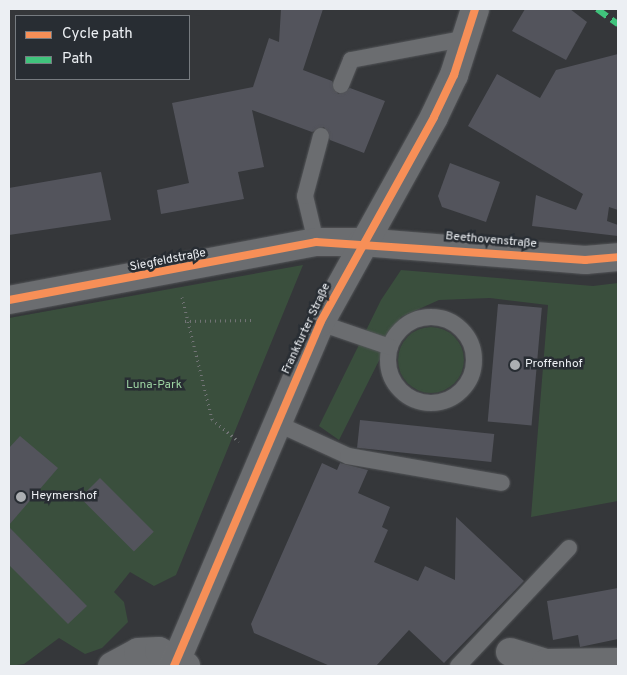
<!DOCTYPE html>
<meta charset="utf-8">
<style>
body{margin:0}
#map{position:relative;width:627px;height:675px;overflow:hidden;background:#35373a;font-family:Overpass,sans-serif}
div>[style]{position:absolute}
.green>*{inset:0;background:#3a4f3d}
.round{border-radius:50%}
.building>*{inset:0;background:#53545c;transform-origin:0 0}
.path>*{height:3px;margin-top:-1.5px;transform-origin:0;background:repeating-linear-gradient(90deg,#727476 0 1px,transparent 0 5px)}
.roads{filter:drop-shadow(0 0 1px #535558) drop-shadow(0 0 1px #535558)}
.service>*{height:16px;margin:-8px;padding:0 8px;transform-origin:8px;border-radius:8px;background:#6b6d70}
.service>.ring{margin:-8px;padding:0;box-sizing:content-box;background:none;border:16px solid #6b6d70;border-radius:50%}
.minor>*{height:28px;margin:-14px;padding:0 14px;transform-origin:14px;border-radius:14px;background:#6b6d70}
.tertiary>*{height:28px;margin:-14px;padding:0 14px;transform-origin:14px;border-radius:14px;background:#6b6d70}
.secondary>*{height:28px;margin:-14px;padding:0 14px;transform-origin:14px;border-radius:14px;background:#6b6d70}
.quiet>*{height:6px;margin-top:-3px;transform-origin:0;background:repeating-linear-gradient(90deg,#40c37c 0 12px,transparent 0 18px)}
.cycleway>*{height:8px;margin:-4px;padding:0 4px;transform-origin:4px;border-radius:4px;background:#f78f57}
.dots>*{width:14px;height:14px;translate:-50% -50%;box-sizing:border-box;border:2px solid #282d33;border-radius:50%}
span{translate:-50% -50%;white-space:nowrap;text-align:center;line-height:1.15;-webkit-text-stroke:5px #282d33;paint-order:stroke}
.street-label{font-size:12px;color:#eceff3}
.poi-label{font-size:12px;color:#eceff3}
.left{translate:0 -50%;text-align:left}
.park-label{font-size:12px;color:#9bd1a1}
.frame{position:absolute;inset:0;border:10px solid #eceff3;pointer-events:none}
.legend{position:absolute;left:15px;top:15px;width:175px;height:65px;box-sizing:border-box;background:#282d33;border:1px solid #767b80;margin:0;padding:6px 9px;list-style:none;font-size:15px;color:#eceff3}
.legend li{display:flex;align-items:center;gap:10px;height:25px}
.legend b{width:25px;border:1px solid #767b80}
</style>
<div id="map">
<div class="green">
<div style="clip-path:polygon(303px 265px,176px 575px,154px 586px,130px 572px,114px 592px,124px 602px,128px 622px,102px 648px,85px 654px,59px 638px,24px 664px,9px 666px,9px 318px)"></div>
<div style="clip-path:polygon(401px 270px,593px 286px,618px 283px,618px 501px,531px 517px,548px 305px,490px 298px,439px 300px,401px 317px,339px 440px,319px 426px,381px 300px)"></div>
<div class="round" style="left:398px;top:327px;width:66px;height:66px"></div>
</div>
<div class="building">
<div style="clip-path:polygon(281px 9px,323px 9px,303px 70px,332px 81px,338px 94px,350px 88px,385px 101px,364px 153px,330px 140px,324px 127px,312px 132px,252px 110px,264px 167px,238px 172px,244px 199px,161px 214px,157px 190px,189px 183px,172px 103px,253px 87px,269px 38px,279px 42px)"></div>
<div style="clip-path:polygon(525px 9px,570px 9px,587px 22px,566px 60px,512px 31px)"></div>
<div style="clip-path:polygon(618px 54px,618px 210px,609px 207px,607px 221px,618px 225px,618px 236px,532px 226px,536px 195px,576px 210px,583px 194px,468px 126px,497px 74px,540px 98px,556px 70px)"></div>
<div style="clip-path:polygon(450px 163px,500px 182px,486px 222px,442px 207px,438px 196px)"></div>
<div style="clip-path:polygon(101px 172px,111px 220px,9px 235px,9px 188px)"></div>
<div style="left:498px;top:304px;width:44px;height:118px;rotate:5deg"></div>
<div style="left:360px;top:420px;width:135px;height:28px;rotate:6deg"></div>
<div style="clip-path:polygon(20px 436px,58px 468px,9px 525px,9px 448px)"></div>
<div style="clip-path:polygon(322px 463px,337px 470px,340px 463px,368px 470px,358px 493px,390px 507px,382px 527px,388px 530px,374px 562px,418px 581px,425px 566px,455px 580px,456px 517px,524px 581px,444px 663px,409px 630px,376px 666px,330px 666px,254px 633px,251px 624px)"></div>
<div style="left:100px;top:478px;width:76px;height:28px;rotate:45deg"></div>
<div style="clip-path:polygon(9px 527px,87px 606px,68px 624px,9px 565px)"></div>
<div style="clip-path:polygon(618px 588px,618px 639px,580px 647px,578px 635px,553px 640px,547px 601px)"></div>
</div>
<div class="path">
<div style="left:182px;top:297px;width:126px;rotate:76.2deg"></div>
<div style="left:212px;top:419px;width:35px;rotate:40deg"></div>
<div style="left:185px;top:321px;width:69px;rotate:-0.8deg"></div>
</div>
<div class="roads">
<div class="service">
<div style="left:341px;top:85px;width:27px;rotate:-68deg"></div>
<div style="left:351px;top:60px;width:118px;rotate:-10.7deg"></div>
<div style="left:316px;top:242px;width:47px;rotate:-103.4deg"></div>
<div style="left:305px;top:196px;width:62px;rotate:-75.1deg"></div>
<div class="ring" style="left:388px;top:317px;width:70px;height:70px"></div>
<div style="left:320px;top:323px;width:74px;rotate:18.9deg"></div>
<div style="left:276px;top:423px;width:79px;rotate:24.6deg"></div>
<div style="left:348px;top:456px;width:156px;rotate:9.9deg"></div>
<div style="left:458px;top:666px;width:162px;rotate:-46.8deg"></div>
</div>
<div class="minor">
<div style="left:9px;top:300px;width:312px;rotate:-10.7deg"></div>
<div style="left:316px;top:242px;width:46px"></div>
<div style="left:510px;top:652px;width:38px;rotate:17deg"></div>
<div style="left:546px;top:663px;width:72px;rotate:-0.8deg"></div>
<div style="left:112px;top:666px;width:30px;rotate:-28deg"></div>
<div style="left:138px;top:652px;width:21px;rotate:-3deg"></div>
<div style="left:159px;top:651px;width:31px;rotate:29deg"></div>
</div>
<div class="tertiary">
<div style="left:362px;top:242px;width:224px;rotate:4.6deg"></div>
<div style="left:585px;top:260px;width:33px;rotate:-5deg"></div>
</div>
<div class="secondary">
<div style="left:174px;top:666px;width:373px;rotate:-66.9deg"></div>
<div style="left:320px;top:323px;width:235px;rotate:-61deg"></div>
<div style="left:434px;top:117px;width:47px;rotate:-64.5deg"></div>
<div style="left:454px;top:75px;width:69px;rotate:-72.3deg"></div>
</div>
</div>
<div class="quiet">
<div style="left:597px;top:9px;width:26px;rotate:36deg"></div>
</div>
<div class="cycleway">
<div style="left:9px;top:300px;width:312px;rotate:-10.7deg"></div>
<div style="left:316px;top:242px;width:270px;rotate:3.8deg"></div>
<div style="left:585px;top:260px;width:33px;rotate:-5deg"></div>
<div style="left:174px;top:666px;width:373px;rotate:-66.9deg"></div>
<div style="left:320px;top:323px;width:235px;rotate:-61deg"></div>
<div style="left:434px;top:117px;width:47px;rotate:-64.5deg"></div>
<div style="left:454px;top:75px;width:69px;rotate:-72.3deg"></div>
</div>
<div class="dots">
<div style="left:515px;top:365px;background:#acafb2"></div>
<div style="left:21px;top:497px;background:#acafb2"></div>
</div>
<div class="street-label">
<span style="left:491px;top:241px;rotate:5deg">Beethovenstraße</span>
<span style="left:168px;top:261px;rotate:-11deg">Siegfeldstraße</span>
<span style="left:307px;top:329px;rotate:-65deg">Frankfurter Straße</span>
</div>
<div class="poi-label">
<span class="left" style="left:525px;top:365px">Proffenhof</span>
<span class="left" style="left:31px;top:497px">Heymershof</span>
</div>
<div class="park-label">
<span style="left:154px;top:386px">Luna-Park</span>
</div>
<div class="frame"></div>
<ul class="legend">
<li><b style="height:6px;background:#f78f57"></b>Cycle path</li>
<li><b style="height:6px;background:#40c37c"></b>Path</li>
</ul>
</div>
